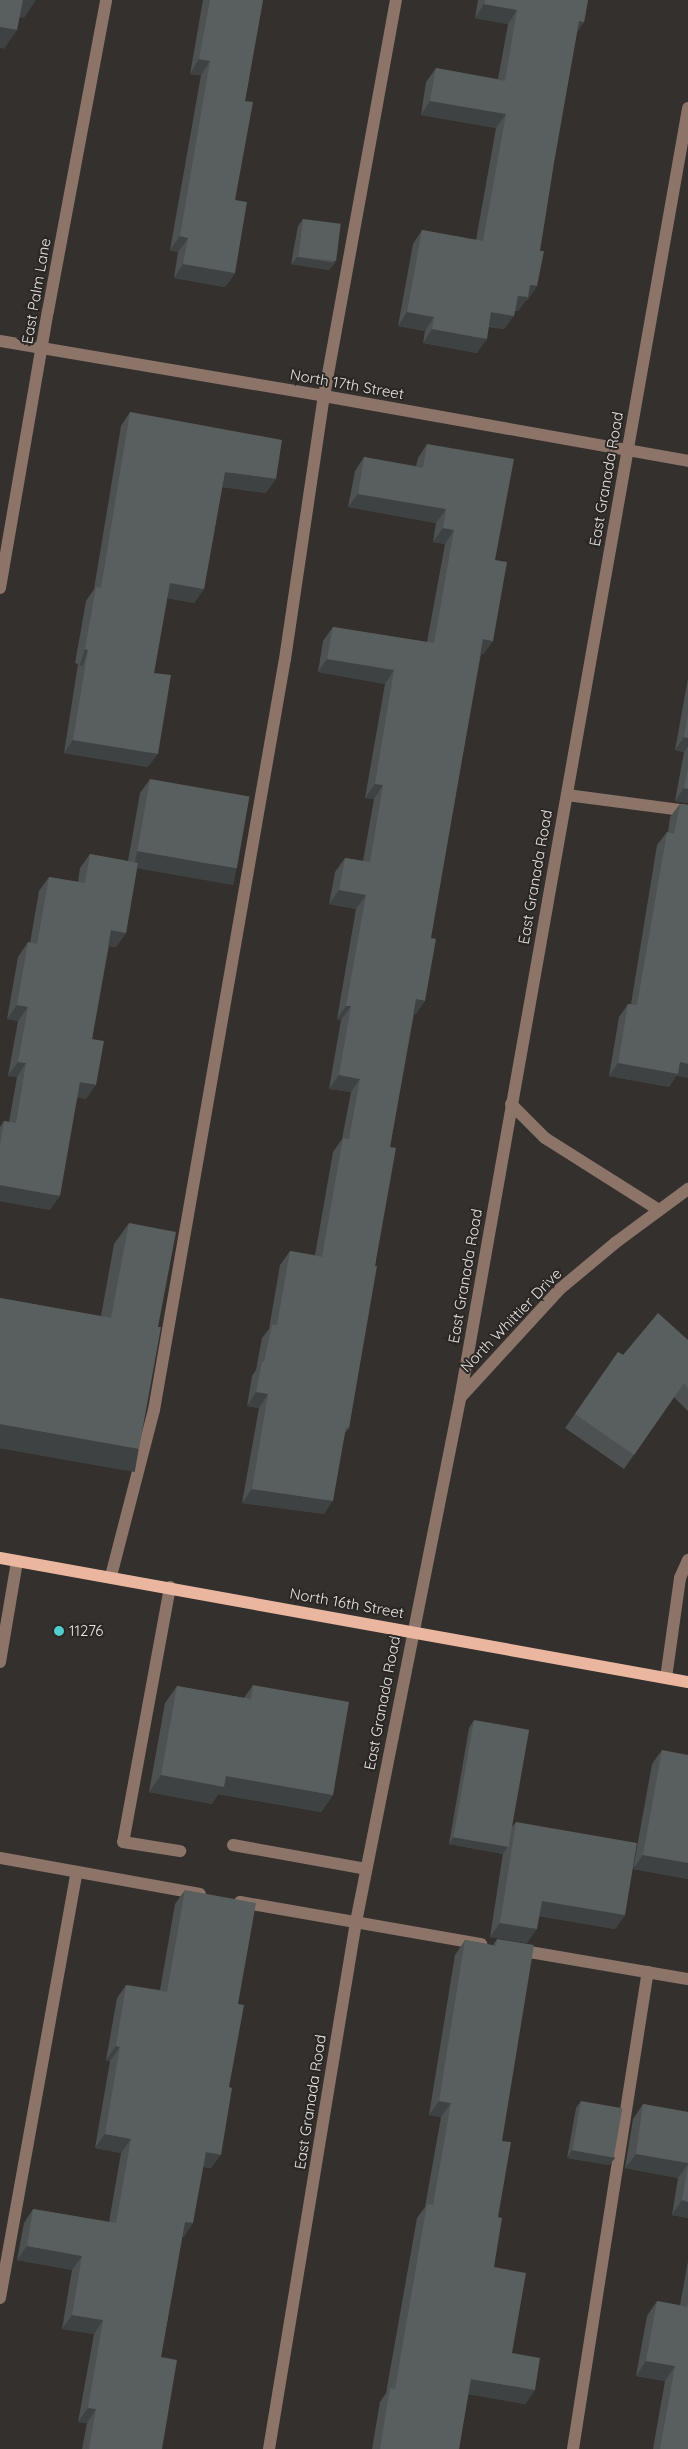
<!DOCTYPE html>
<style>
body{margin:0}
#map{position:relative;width:688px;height:2449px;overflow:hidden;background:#34302e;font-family:Quicksand,sans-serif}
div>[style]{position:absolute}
.minor>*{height:12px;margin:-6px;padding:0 6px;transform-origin:6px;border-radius:6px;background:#8d7469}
.major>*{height:12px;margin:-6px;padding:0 6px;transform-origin:6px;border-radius:6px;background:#eab69f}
.wall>*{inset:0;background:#4d5151}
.shaded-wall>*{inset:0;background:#3e4242;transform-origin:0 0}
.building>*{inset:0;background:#595e5e;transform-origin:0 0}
.dots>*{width:14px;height:14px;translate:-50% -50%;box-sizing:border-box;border:2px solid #2a2624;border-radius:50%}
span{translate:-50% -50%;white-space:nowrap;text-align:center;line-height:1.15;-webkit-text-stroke:4px #2a2624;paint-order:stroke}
.street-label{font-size:15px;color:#e8e5e4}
.poi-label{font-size:15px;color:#e8e5e4}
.left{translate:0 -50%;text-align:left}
</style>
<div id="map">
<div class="minor">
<div style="left:0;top:341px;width:329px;rotate:9.6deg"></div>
<div style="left:324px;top:396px;width:370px;rotate:10.1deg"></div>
<div style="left:0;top:588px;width:281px;rotate:-80.2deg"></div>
<div style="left:48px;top:311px;width:316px;rotate:-79.4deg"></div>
<div style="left:567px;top:795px;width:122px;rotate:7.5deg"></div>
<div style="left:511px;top:1104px;width:48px;rotate:45deg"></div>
<div style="left:545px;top:1138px;width:135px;rotate:32.3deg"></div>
<div style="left:460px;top:1398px;width:148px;rotate:-47.5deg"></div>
<div style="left:560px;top:1289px;width:72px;rotate:-39.9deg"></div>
<div style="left:615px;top:1243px;width:91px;rotate:-36.5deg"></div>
<div style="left:111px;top:1576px;width:171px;rotate:-75.5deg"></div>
<div style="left:154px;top:1410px;width:762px;rotate:-80.11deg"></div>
<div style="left:285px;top:659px;width:266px;rotate:-81.6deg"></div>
<div style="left:324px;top:396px;width:402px;rotate:-79.7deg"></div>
<div style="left:170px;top:1587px;width:259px;rotate:100.4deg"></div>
<div style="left:123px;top:1842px;width:58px;rotate:9deg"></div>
<div style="left:0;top:1662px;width:102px;rotate:-80.4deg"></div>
<div style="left:666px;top:1678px;width:101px;rotate:-82deg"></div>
<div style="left:680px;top:1578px;width:20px;rotate:-66deg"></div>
<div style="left:233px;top:1845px;width:135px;rotate:10.2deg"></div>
<div style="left:0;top:1858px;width:203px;rotate:10.2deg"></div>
<div style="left:240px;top:1902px;width:245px;rotate:9.9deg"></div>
<div style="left:518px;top:1950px;width:172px;rotate:9.7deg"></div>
<div style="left:0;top:2298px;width:433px;rotate:-79.8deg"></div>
<div style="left:269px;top:2449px;width:534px;rotate:-80.63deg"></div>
<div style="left:356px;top:1922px;width:533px;rotate:-78.75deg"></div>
<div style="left:460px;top:1399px;width:1311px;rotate:-79.98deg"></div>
<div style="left:573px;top:2449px;width:483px;rotate:-81.1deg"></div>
</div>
<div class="major">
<div style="left:0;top:1558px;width:699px;rotate:10.22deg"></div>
</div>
<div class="wall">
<div style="clip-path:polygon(203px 0,263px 0,245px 101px,235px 200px,235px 273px,225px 287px,174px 278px,178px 252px,170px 250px,201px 75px,190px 74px)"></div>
<div style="clip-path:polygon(478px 0,588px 0,584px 22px,577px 32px,528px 300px,526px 300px,518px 311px,515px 311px,504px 329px,489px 327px,477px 353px,423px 343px,425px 331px,398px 326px,413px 244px,422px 230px,476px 240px,496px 128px,421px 115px,426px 82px,436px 68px,498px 79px,508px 24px,475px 18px)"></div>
<div style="clip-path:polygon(303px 219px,335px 263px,329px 270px,291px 264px,298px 226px)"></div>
<div style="clip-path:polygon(130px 412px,266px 493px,222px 487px,204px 589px,194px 603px,167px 598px,154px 673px,148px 767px,64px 753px,78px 664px,75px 663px,86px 601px,94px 589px,121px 426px)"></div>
<div style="clip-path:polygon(427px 444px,495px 560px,493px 641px,483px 654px,481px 654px,416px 1014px,414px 1014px,390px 1147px,375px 1266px,349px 1428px,345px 1433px,324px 1514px,242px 1503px,259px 1408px,247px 1406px,252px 1376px,256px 1370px,262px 1338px,269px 1329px,280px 1265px,290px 1251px,315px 1255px,333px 1152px,342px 1139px,351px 1092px,329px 1089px,341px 1020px,337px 1019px,356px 909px,329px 904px,335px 872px,345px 858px,363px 861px,374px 799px,365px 798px,385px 684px,318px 672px,323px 641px,333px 627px,427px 642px,445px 544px,433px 542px,436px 523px,348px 507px,355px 471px,364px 457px,416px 466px,418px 458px)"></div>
<div style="clip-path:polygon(688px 678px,688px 803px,675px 801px,684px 752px,675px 750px)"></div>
<div style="clip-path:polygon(150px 779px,227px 883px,137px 867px,126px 933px,116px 947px,109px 946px,92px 1039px,86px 1099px,77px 1097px,50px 1210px,0 1201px,0 1127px,4px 1121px,9px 1122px,17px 1077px,8px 1076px,18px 1021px,7px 1019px,18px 957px,28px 942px,30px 943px,39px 891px,49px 877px,78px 882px,80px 868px,90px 854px,128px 861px,140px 793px)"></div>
<div style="clip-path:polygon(680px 804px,676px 1076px,669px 1087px,609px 1076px,619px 1017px,628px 1004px,631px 1004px,657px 845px,667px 832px,668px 832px,670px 817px)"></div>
<div style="clip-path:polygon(129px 1223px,124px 1470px,0 1448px,0 1298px,101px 1316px,114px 1244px)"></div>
<div style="clip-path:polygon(688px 1340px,688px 1411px,674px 1397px,624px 1469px,565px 1428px,618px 1352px,623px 1355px)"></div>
<div style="clip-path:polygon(253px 1685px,333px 1795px,321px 1812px,218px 1794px,212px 1804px,149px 1792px,165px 1703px,177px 1686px,244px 1698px)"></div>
<div style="clip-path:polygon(474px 1720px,511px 1828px,516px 1822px,625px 1915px,615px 1929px,539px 1916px,527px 1943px,490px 1937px,503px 1853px,503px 1854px,449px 1844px,469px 1728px)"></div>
<div style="clip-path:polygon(662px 1750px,688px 1879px,633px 1869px,652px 1764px)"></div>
<div style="clip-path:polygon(185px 1890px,238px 2004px,211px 2168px,203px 2167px,184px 2237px,182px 2237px,161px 2357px,162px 2449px,82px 2449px,87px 2423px,78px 2422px,94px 2334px,62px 2329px,72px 2270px,17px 2260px,24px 2223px,33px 2209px,109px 2222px,121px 2153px,95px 2148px,110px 2061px,106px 2060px,117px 1998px,126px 1985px,160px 1990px,175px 1904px)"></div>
<div style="clip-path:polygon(497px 1939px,502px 2141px,498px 2217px,494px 2267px,512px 2353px,535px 2390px,525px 2404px,468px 2394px,459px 2449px,372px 2449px,380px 2402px,386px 2393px,417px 2218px,425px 2207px,441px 2117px,429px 2115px,455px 1955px,465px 1940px,493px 1945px)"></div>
<div style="clip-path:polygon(581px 2101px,615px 2158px,609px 2165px,567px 2158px,576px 2108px)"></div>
<div style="clip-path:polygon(643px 2104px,688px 2112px,688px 2218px,672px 2215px,678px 2178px,625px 2168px,633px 2119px)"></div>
<div style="clip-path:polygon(688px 2261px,688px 2449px,653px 2449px,665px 2381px,636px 2376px,647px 2316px,657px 2301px,680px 2305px)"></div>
</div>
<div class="shaded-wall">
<div style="clip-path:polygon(21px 0,36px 0,24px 18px,10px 16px)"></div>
<div style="clip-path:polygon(484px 4px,517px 10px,508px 24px,475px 18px)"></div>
<div style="clip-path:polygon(579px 21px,584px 22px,574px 36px)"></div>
<div style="clip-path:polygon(0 27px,17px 30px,4px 49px,0 48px)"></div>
<div style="clip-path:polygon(199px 59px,210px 61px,201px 75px,190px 74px)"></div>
<div style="clip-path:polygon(430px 101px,506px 114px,496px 128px,421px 115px)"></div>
<div style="clip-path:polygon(180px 236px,188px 238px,178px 252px,170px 250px)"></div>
<div style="clip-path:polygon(297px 257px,335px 263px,329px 270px,291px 264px)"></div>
<div style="clip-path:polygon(183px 264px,235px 273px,225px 287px,174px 278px)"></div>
<div style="clip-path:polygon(530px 285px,537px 286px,528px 300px,526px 300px,518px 311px,508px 309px,518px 296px)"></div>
<div style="clip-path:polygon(407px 312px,434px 317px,425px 331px,398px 326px)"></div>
<div style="clip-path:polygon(491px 312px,514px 316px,504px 329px,482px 325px)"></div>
<div style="clip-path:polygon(432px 329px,487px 339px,477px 353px,423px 343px)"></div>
<div style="clip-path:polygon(225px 472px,276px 479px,266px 493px,215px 486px)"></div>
<div style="clip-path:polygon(358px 494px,446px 509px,436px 523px,348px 507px)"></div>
<div style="clip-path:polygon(443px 528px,454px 530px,445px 544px,433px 542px)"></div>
<div style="clip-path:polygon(170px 583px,204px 589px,194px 603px,160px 597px)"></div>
<div style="clip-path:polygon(483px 639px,493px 641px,483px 654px,474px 653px)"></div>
<div style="left:85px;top:649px;width:3px;height:17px;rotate:18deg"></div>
<div style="clip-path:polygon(327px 659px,394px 670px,385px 684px,318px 672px)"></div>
<div style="clip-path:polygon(684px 737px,688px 738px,688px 746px,684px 752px,675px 750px)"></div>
<div style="clip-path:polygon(73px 740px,158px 754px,148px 767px,64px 753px)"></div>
<div style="clip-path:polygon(375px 784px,383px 785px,374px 799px,365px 798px)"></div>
<div style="clip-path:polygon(684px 788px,688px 789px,688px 803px,675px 801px)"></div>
<div style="left:137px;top:851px;width:101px;height:17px;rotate:10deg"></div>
<div style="clip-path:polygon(339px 890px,366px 895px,356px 909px,329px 904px)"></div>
<div style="clip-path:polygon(111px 930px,126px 933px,116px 947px,101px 944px)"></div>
<div style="clip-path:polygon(416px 999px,425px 1001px,416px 1014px,407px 1013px)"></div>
<div style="clip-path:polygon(17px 1005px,28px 1007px,18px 1021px,7px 1019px)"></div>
<div style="clip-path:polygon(346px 1006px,351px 1006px,341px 1020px,337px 1019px)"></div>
<div style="clip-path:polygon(18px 1062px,26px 1063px,17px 1077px,8px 1076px)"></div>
<div style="clip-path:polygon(680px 1062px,688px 1064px,688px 1078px,676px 1076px,669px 1087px,609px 1076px,618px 1063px)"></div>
<div style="clip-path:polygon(339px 1075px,360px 1079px,351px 1092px,329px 1089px)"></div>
<div style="clip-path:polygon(80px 1082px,96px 1085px,86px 1099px,70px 1096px)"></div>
<div style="clip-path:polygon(0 1185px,60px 1196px,50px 1210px,0 1201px)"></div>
<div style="clip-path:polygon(256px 1392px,268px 1394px,259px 1408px,247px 1406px)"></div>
<div style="left:0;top:1424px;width:141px;height:24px;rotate:10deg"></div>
<div style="clip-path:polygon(252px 1489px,333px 1501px,324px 1514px,242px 1503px)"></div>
<div style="clip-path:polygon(161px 1775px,226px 1776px,333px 1795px,321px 1812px,218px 1794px,212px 1804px,149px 1792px)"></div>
<div style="clip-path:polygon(454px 1837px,508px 1846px,503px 1854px,449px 1844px)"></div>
<div style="clip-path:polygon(643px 1855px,688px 1863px,688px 1879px,633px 1869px)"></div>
<div style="clip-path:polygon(542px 1901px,625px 1915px,615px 1929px,532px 1915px)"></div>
<div style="clip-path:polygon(500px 1923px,537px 1929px,527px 1943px,490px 1937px)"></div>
<div style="clip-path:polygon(116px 2046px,120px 2047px,110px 2061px,106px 2060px)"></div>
<div style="clip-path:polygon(439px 2101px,451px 2103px,441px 2117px,429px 2115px)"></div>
<div style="clip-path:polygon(105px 2134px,131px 2139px,121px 2153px,95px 2148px)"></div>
<div style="clip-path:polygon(572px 2150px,615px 2158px,609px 2165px,567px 2158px)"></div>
<div style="clip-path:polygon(206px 2152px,221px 2155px,211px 2168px,196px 2166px)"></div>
<div style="clip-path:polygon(636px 2154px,688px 2163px,688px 2164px,678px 2178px,625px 2168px)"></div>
<div style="clip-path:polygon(682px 2200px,688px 2202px,688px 2218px,672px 2215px)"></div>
<div style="clip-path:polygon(185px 2222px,193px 2223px,184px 2237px,175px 2235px)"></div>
<div style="clip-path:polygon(27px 2246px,82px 2256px,72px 2270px,17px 2260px)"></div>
<div style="clip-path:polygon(72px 2315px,103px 2320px,94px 2334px,62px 2329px)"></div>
<div style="clip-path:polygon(646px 2361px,675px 2366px,665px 2381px,636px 2376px)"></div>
<div style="clip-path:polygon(471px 2379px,535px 2390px,525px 2404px,461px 2393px)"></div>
<div style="clip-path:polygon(88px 2408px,96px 2409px,87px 2423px,78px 2422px)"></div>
</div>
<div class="building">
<div style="clip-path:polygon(0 0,23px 0,17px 30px,0 27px)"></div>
<div style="clip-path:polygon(210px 0,263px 0,245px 101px,253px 102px,235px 200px,247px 202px,235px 273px,183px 264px,188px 238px,180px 236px,210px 61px,199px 59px)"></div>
<div style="clip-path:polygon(485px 0,588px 0,584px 22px,579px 21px,554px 163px,540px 251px,544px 251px,537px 286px,530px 285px,528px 297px,518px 296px,514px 316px,491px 312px,487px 339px,432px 329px,434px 317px,407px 312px,422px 230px,483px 241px,506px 114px,430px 101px,436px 68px,505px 81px,517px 10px,484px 4px)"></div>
<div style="left:303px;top:219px;width:38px;height:38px;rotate:7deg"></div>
<div style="clip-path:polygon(130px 412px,282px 440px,276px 479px,225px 472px,204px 589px,170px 583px,154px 673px,171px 675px,158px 754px,73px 740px,88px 650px,85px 649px,96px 587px,101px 588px)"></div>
<div style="clip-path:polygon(427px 444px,514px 459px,495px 560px,507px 562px,493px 641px,483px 639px,431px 938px,436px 939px,425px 1001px,416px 999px,390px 1147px,396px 1148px,375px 1266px,377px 1266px,349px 1428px,346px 1427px,333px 1501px,252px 1489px,268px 1394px,256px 1392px,262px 1362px,264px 1362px,272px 1325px,277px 1325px,290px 1251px,322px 1257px,343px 1138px,349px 1139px,360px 1079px,339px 1075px,351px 1006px,346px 1006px,366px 895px,339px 890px,345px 858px,370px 862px,383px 785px,375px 784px,394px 670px,327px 659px,333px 627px,434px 643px,454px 530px,443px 528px,446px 509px,358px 494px,364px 457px,423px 468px)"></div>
<div style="clip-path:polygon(688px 715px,688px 738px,684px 737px)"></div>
<div style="clip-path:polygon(688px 767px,688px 789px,684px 788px)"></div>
<div style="left:150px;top:779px;width:101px;height:73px;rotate:10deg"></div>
<div style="clip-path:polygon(680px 804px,688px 805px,688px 1064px,680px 1062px,678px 1074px,618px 1063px,628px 1004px,637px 1005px,667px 832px,674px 834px)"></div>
<div style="clip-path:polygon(90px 854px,138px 863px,126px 933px,111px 930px,92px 1039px,104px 1041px,96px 1085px,80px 1082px,60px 1196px,0 1185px,0 1145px,4px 1121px,16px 1123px,26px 1063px,18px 1062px,28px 1007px,17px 1005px,28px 942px,37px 944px,49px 877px,85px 883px)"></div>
<div style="clip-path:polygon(129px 1223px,176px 1232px,158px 1327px,161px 1327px,139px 1449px,0 1424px,0 1298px,111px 1318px)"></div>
<div style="clip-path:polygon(658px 1313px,688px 1340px,688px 1388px,684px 1383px,634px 1455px,575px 1414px,618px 1352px,623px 1355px)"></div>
<div style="clip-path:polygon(253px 1685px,349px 1702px,333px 1795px,226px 1776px,224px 1787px,161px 1775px,177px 1686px,251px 1699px)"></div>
<div style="left:474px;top:1720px;width:56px;height:119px;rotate:10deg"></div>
<div style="clip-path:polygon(662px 1750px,688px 1755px,688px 1863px,643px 1855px)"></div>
<div style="clip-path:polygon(516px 1822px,637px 1843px,625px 1915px,542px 1901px,537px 1929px,500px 1923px)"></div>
<div style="clip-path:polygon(185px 1890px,256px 1903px,238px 2004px,244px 2005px,229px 2087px,232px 2088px,221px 2155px,206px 2152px,193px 2223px,185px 2222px,161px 2357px,177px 2360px,162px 2449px,89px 2449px,96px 2409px,88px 2408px,103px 2320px,72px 2315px,82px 2256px,27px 2246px,33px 2209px,116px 2223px,131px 2139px,105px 2134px,120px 2047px,116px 2046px,126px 1985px,167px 1992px)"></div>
<div style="clip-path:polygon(497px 1939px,534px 1945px,502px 2141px,511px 2142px,498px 2217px,502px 2218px,494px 2267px,526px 2273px,512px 2353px,540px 2358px,535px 2390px,471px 2379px,459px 2449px,380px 2449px,390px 2388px,395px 2389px,427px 2204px,433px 2205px,451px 2103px,439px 2101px,465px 1940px,496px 1946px)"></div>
<div style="left:581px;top:2101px;width:42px;height:50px;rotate:10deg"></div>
<div style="clip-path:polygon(643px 2104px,688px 2112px,688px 2163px,636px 2154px)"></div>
<div style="clip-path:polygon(688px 2166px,688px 2202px,682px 2200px)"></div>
<div style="clip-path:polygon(657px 2301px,687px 2307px,688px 2301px,688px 2449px,660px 2449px,675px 2366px,646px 2361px)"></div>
</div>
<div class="dots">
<div style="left:59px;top:1631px;background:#52cdcf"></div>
</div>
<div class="street-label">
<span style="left:36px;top:291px;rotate:-80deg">East Palm Lane</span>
<span style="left:347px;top:384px;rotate:10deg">North 17th Street</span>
<span style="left:606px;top:479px;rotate:-80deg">East Granada Road</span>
<span style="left:535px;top:877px;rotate:-80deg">East Granada Road</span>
<span style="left:465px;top:1276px;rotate:-80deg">East Granada Road</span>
<span style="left:511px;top:1320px;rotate:-46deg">North Whittier Drive</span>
<span style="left:347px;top:1603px;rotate:10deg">North 16th Street</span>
<span style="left:382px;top:1703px;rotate:-79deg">East Granada Road</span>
<span style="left:310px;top:2102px;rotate:-81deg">East Granada Road</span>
</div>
<div class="poi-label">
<span class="left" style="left:69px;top:1631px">11276</span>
</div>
</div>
